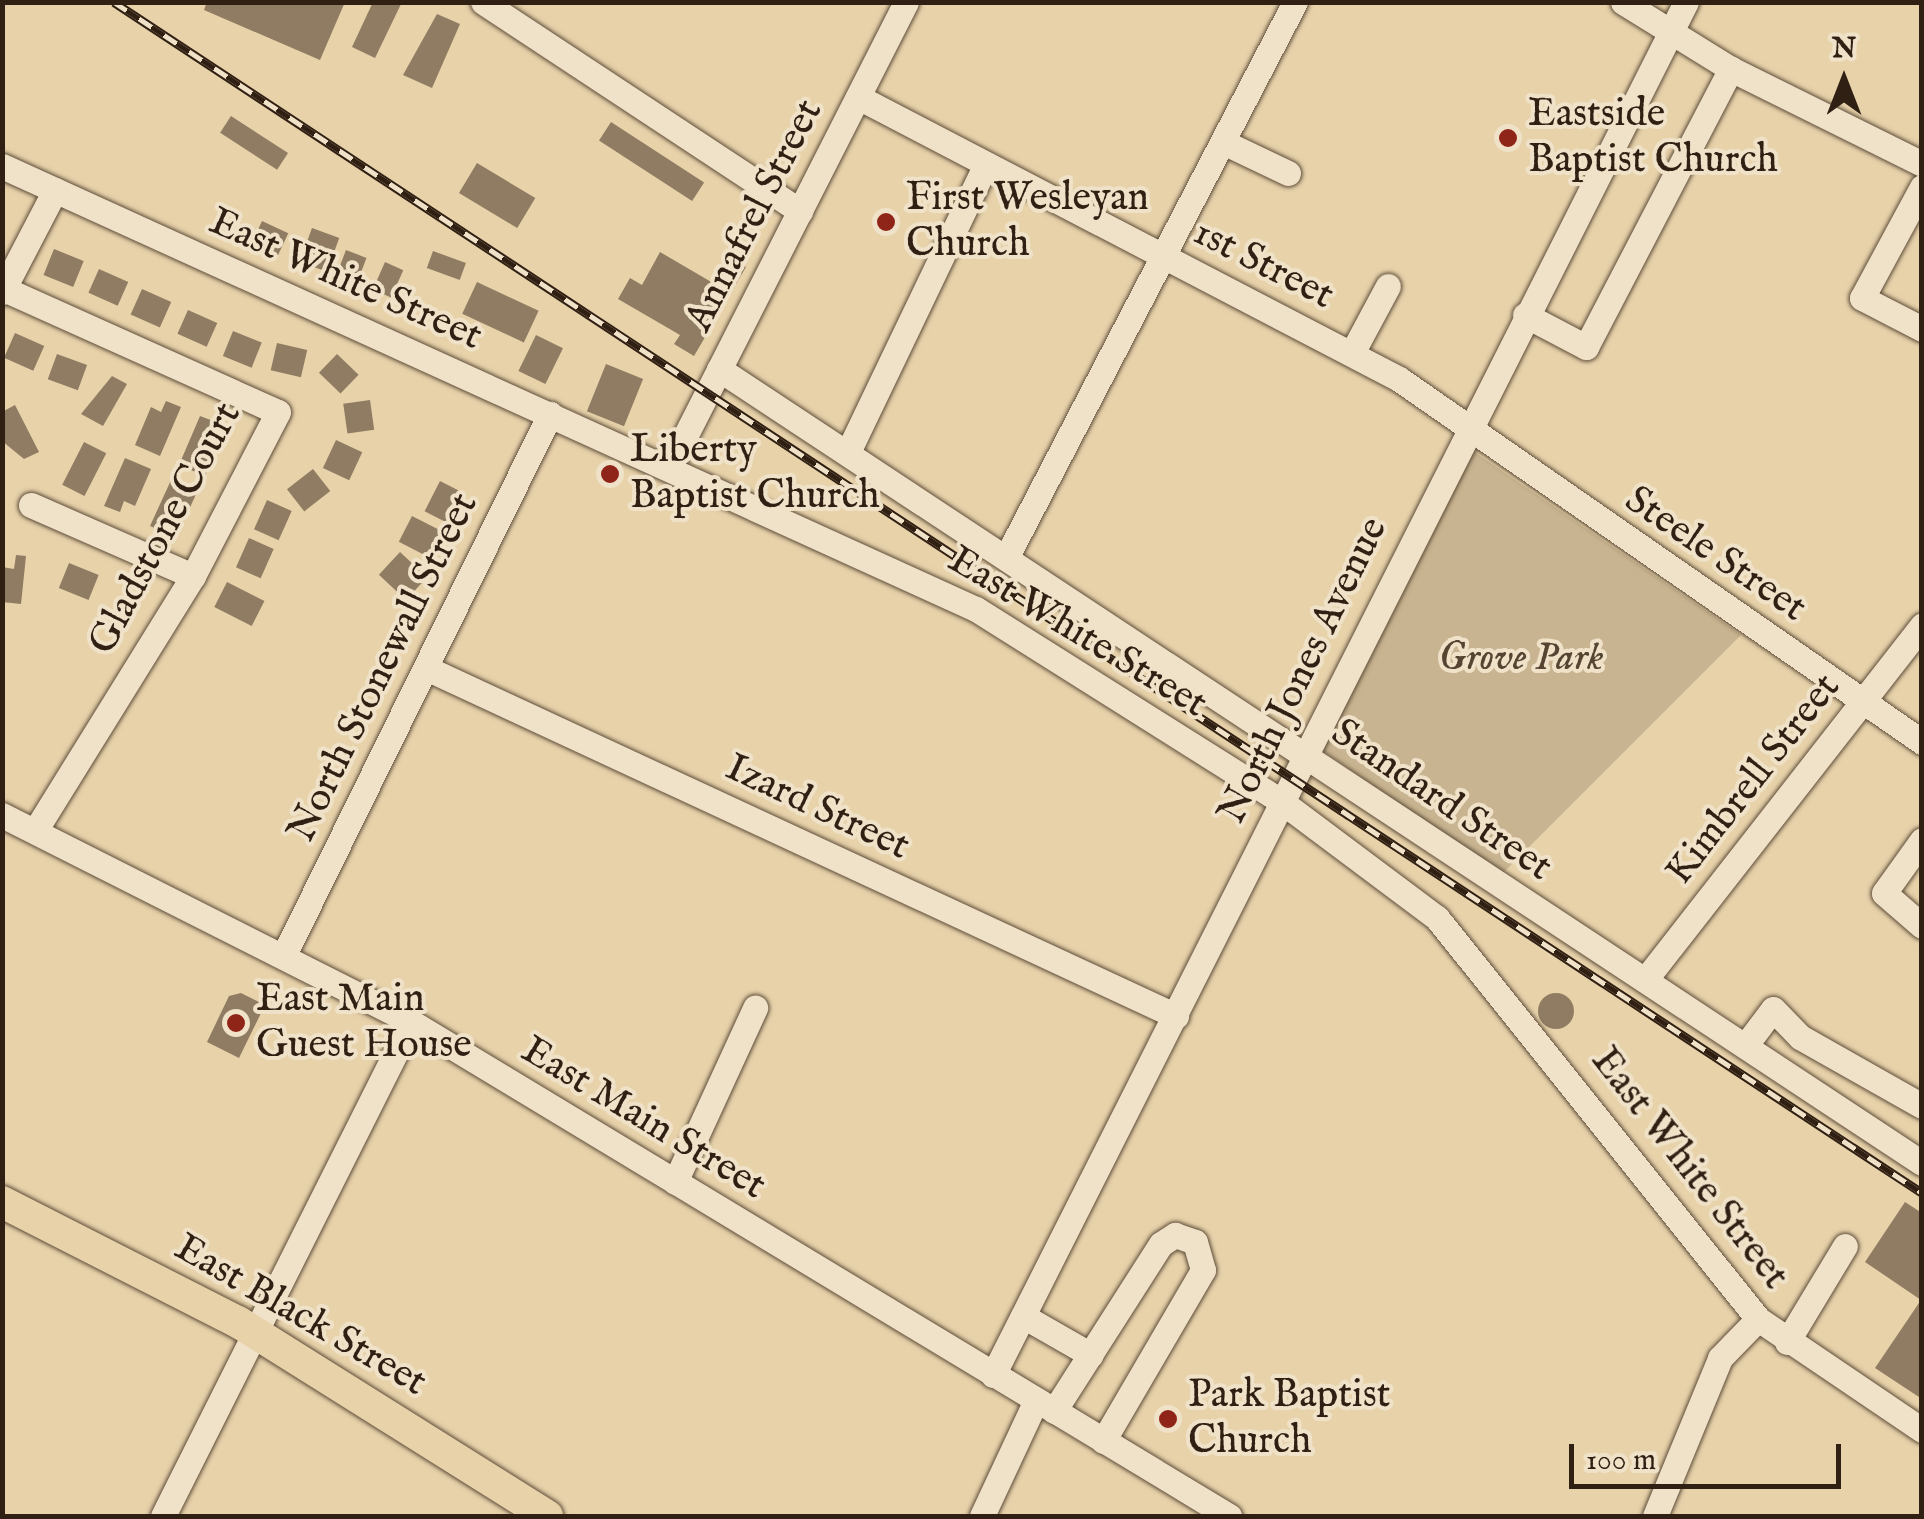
<!DOCTYPE html>
<style>
body{margin:0}
#map{position:relative;width:1924px;height:1519px;overflow:hidden;background:#e7d2aa;font-family:"IM FELL English",serif}
div>[style]{position:absolute}
.green>*{inset:0;background:#c8b490}
.building>*{inset:0;background:#8f7c62;transform-origin:0 0}
.round{border-radius:50%}
.roads{filter:drop-shadow(0 0 2px #5e4c39) drop-shadow(0 0 2px #5e4c39)}
.minor>*{height:25px;margin:-12.5px;padding:0 12.5px;transform-origin:12.5px;border-radius:12.5px;background:#efe2c8}
.major>*{height:32px;margin:-16px;padding:0 16px;transform-origin:16px;border-radius:16px;background:#e7d2aa}
.rail>*{height:9px;margin-top:-4.5px;transform-origin:0;background:repeating-linear-gradient(90deg,#efe2c8 0 15px,#301f13 0 30px);box-sizing:border-box;border-block:2px solid #301f13}
.dots>*{width:28px;height:28px;translate:-50% -50%;box-sizing:border-box;border:5px solid #efe2c8;border-radius:50%}
span{translate:-50% -50%;white-space:nowrap;text-align:center;line-height:1.15;-webkit-text-stroke:8px #efe2c8;paint-order:stroke}
.poi-label{font-size:40px;color:#301f13}
.left{translate:0 -50%;text-align:left}
.street-label{font-size:40px;color:#301f13}
.park-label{font-size:40px;color:#564432;font-style:italic}
.frame{position:absolute;inset:0;border:5px solid #301f13;pointer-events:none}
.north{position:absolute;left:1794px;top:30px;width:100px;height:100px;-webkit-text-stroke:8px #efe2c8;paint-order:stroke;rotate:0deg;font-size:28px;font-weight:700;line-height:40px;text-align:center;color:#301f13}
.north::after{content:'';display:block;margin:auto;width:35px;height:45px;background:#301f13;clip-path:polygon(50% 0,100% 100%,50% 72%,0 100%)}
.scale{position:absolute;left:1569px;top:1444px;width:272px;height:45px;box-sizing:border-box;border:5px solid #301f13;border-top:0;padding-left:12px;font-size:30px;line-height:35px;white-space:nowrap;color:#301f13;-webkit-text-stroke:8px #efe2c8;paint-order:stroke}
</style>
<div id="map">
<div class="green">
<div style="clip-path:polygon(1470px 449px,1741px 635px,1501px 875px,1322px 750px)"></div>
</div>
<div class="building">
<div style="clip-path:polygon(207px 2px,345px 2px,320px 60px,204px 10px)"></div>
<div style="clip-path:polygon(373px 2px,402px 2px,375px 58px,352px 47px)"></div>
<div style="clip-path:polygon(437px 14px,460px 24px,432px 88px,403px 75px)"></div>
<div style="left:231px;top:116px;width:68px;height:20px;rotate:33deg"></div>
<div style="left:611px;top:122px;width:111px;height:22px;rotate:33deg"></div>
<div style="left:477px;top:163px;width:68px;height:35px;rotate:31deg"></div>
<div style="left:262px;top:221px;width:29px;height:24px;rotate:25deg"></div>
<div style="left:312px;top:228px;width:29px;height:36px;rotate:20deg"></div>
<div style="left:54px;top:249px;width:32px;height:28px;rotate:22deg"></div>
<div style="left:346px;top:250px;width:22px;height:27px;rotate:21deg"></div>
<div style="left:433px;top:251px;width:35px;height:18px;rotate:20deg"></div>
<div style="clip-path:polygon(660px 252px,713px 283px,728px 257px,746px 267px,694px 356px,674px 344px,680px 335px,618px 299px,630px 278px,642px 285px)"></div>
<div style="left:385px;top:262px;width:20px;height:30px;rotate:24deg"></div>
<div style="left:99px;top:269px;width:32px;height:26px;rotate:24deg"></div>
<div style="left:477px;top:282px;width:68px;height:35px;rotate:25deg"></div>
<div style="left:142px;top:289px;width:32px;height:28px;rotate:24deg"></div>
<div style="left:188px;top:310px;width:32px;height:26px;rotate:24deg"></div>
<div style="left:233px;top:331px;width:31px;height:27px;rotate:22deg"></div>
<div style="left:15px;top:333px;width:32px;height:27px;rotate:24deg"></div>
<div style="left:536px;top:335px;width:30px;height:40px;rotate:26deg"></div>
<div style="left:277px;top:343px;width:31px;height:28px;rotate:13deg"></div>
<div style="left:57px;top:354px;width:32px;height:27px;rotate:20deg"></div>
<div style="left:337px;top:354px;width:30px;height:26px;rotate:44deg"></div>
<div style="left:606px;top:364px;width:40px;height:51px;rotate:22deg"></div>
<div style="clip-path:polygon(112px 376px,127px 384px,103px 426px,81px 414px)"></div>
<div style="left:370px;top:400px;width:30px;height:27px;rotate:82deg"></div>
<div style="clip-path:polygon(166px 401px,181px 407px,160px 456px,135px 445px,151px 407px,161px 412px)"></div>
<div style="clip-path:polygon(15px 405px,39px 452px,24px 459px,2px 441px,2px 412px)"></div>
<div style="clip-path:polygon(200px 416px,216px 422px,210px 434px,221px 439px,205px 476px,179px 465px)"></div>
<div style="left:336px;top:440px;width:29px;height:31px;rotate:25deg"></div>
<div style="left:84px;top:442px;width:25px;height:48px;rotate:27deg"></div>
<div style="clip-path:polygon(125px 458px,151px 469px,135px 506px,124px 501px,120px 512px,104px 506px)"></div>
<div style="left:313px;top:469px;width:28px;height:33px;rotate:52deg"></div>
<div style="clip-path:polygon(172px 478px,198px 490px,181px 527px,171px 523px,166px 533px,150px 526px)"></div>
<div style="left:440px;top:481px;width:27px;height:34px;rotate:27deg"></div>
<div style="left:267px;top:500px;width:27px;height:32px;rotate:24deg"></div>
<div style="left:412px;top:516px;width:37px;height:29px;rotate:27deg"></div>
<div style="left:249px;top:538px;width:27px;height:32px;rotate:24deg"></div>
<div style="left:400px;top:552px;width:37px;height:31px;rotate:43deg"></div>
<div style="clip-path:polygon(16px 555px,26px 556px,21px 604px,2px 602px,2px 567px,14px 569px)"></div>
<div style="left:69px;top:563px;width:32px;height:27px;rotate:22deg"></div>
<div style="left:227px;top:582px;width:42px;height:28px;rotate:27deg"></div>
<div style="clip-path:polygon(241px 993px,265px 1005px,239px 1058px,207px 1042px,229px 996px)"></div>
<div class="round" style="left:1538px;top:993px;width:36px;height:36px"></div>
<div style="clip-path:polygon(1905px 1202px,1922px 1213px,1922px 1399px,1875px 1368px,1921px 1300px,1865px 1262px)"></div>
</div>
<div class="roads">
<div class="minor">
<div style="left:483px;top:2px;width:380px;rotate:33.4deg"></div>
<div style="left:1731px;top:69px;width:213px;rotate:26.4deg"></div>
<div style="left:858px;top:97px;width:610px;rotate:27.53deg"></div>
<div style="left:1399px;top:379px;width:637px;rotate:34.76deg"></div>
<div style="left:1223px;top:142px;width:72px;rotate:25.5deg"></div>
<div style="left:2px;top:166px;width:1070px;rotate:24.46deg"></div>
<div style="left:976px;top:609px;width:362px;rotate:32.2deg"></div>
<div style="left:1282px;top:802px;width:194px;rotate:36.8deg"></div>
<div style="left:1437px;top:918px;width:514px;rotate:51.32deg"></div>
<div style="left:1758px;top:1319px;width:198px;rotate:34.1deg"></div>
<div style="left:1922px;top:187px;width:126px;rotate:118.4deg"></div>
<div style="left:1862px;top:298px;width:68px;rotate:27.3deg"></div>
<div style="left:4px;top:289px;width:300px;rotate:24.2deg"></div>
<div style="left:278px;top:412px;width:185px;rotate:117.4deg"></div>
<div style="left:193px;top:576px;width:300px;rotate:121.8deg"></div>
<div style="left:2px;top:292px;width:115px;rotate:-62.5deg"></div>
<div style="left:1525px;top:315px;width:69px;rotate:27.7deg"></div>
<div style="left:1586px;top:347px;width:314px;rotate:-62.5deg"></div>
<div style="left:1731px;top:69px;width:127px;rotate:-148.2deg"></div>
<div style="left:1352px;top:353px;width:76px;rotate:-61.8deg"></div>
<div style="left:719px;top:369px;width:1441px;rotate:33.43deg"></div>
<div style="left:848px;top:452px;width:319px;rotate:-64.4deg"></div>
<div style="left:671px;top:464px;width:518px;rotate:-63.04deg"></div>
<div style="left:31px;top:505px;width:177px;rotate:23.7deg"></div>
<div style="left:1006px;top:558px;width:627px;rotate:-62.54deg"></div>
<div style="left:426px;top:668px;width:827px;rotate:24.89deg"></div>
<div style="left:2px;top:815px;width:458px;rotate:26.8deg"></div>
<div style="left:411px;top:1022px;width:956px;rotate:31.13deg"></div>
<div style="left:1922px;top:840px;width:65px;rotate:125.6deg"></div>
<div style="left:1884px;top:893px;width:50px;rotate:41deg"></div>
<div style="left:284px;top:955px;width:603px;rotate:-63.82deg"></div>
<div style="left:1645px;top:980px;width:450px;rotate:-52deg"></div>
<div style="left:1745px;top:1046px;width:46px;rotate:-52.9deg"></div>
<div style="left:1773px;top:1009px;width:39px;rotate:46deg"></div>
<div style="left:1800px;top:1037px;width:140px;rotate:29.5deg"></div>
<div style="left:675px;top:1182px;width:192px;rotate:-65.3deg"></div>
<div style="left:1023px;top:1316px;width:78px;rotate:29.8deg"></div>
<div style="left:1787px;top:1342px;width:112px;rotate:-58.9deg"></div>
<div style="left:993px;top:1375px;width:1538px;rotate:-63.22deg"></div>
<div style="left:1054px;top:1411px;width:198px;rotate:-57.4deg"></div>
<div style="left:1161px;top:1244px;width:17px;rotate:-33deg"></div>
<div style="left:1175px;top:1235px;width:21px;rotate:19deg"></div>
<div style="left:1195px;top:1242px;width:29px;rotate:74deg"></div>
<div style="left:1203px;top:1270px;width:198px;rotate:120.3deg"></div>
<div style="left:163px;top:1516px;width:553px;rotate:-63.34deg"></div>
<div style="left:982px;top:1516px;width:128px;rotate:-65deg"></div>
<div style="left:1655px;top:1516px;width:171px;rotate:-67.6deg"></div>
<div style="left:1720px;top:1358px;width:54px;rotate:-45.7deg"></div>
</div>
<div class="major">
<div style="left:2px;top:1202px;width:265px;rotate:27deg"></div>
<div style="left:238px;top:1322px;width:365px;rotate:32.1deg"></div>
</div>
</div>
<div class="rail">
<div style="left:114px;top:2px;width:2165px;rotate:33.37deg"></div>
</div>
<div class="dots">
<div style="left:1508px;top:138px;background:#8f2418"></div>
<div style="left:886px;top:222px;background:#8f2418"></div>
<div style="left:610px;top:474px;background:#8f2418"></div>
<div style="left:236px;top:1023px;background:#8f2418"></div>
<div style="left:1168px;top:1419px;background:#8f2418"></div>
</div>
<div class="poi-label">
<span class="left" style="left:1528px;top:138px">Eastside<br>Baptist Church</span>
<span class="left" style="left:906px;top:222px">First Wesleyan<br>Church</span>
<span class="left" style="left:630px;top:474px">Liberty<br>Baptist Church</span>
<span class="left" style="left:256px;top:1023px">East Main<br>Guest House</span>
<span class="left" style="left:1188px;top:1419px">Park Baptist<br>Church</span>
</div>
<div class="street-label">
<span style="left:755px;top:216px;rotate:-63deg">Annafrel Street</span>
<span style="left:1263px;top:265px;rotate:27deg">1st Street</span>
<span style="left:345px;top:280px;rotate:24deg">East White Street</span>
<span style="left:166px;top:529px;rotate:-62deg">Gladstone Court</span>
<span style="left:1715px;top:555px;rotate:34deg">Steele Street</span>
<span style="left:1077px;top:633px;rotate:31deg">East White Street</span>
<span style="left:384px;top:668px;rotate:-64deg">North Stonewall Street</span>
<span style="left:1304px;top:671px;rotate:-64deg">North Jones Avenue</span>
<span style="left:1754px;top:780px;rotate:-52deg">Kimbrell Street</span>
<span style="left:1441px;top:801px;rotate:34deg">Standard Street</span>
<span style="left:817px;top:808px;rotate:25deg">Izard Street</span>
<span style="left:643px;top:1119px;rotate:31deg">East Main Street</span>
<span style="left:1689px;top:1169px;rotate:52deg">East White Street</span>
<span style="left:300px;top:1316px;rotate:30deg">East Black Street</span>
</div>
<div class="park-label">
<span style="left:1521px;top:659px">Grove Park</span>
</div>
<div class="frame"></div>
<div class="north">N</div>
<div class="scale">100 m</div>
</div>
